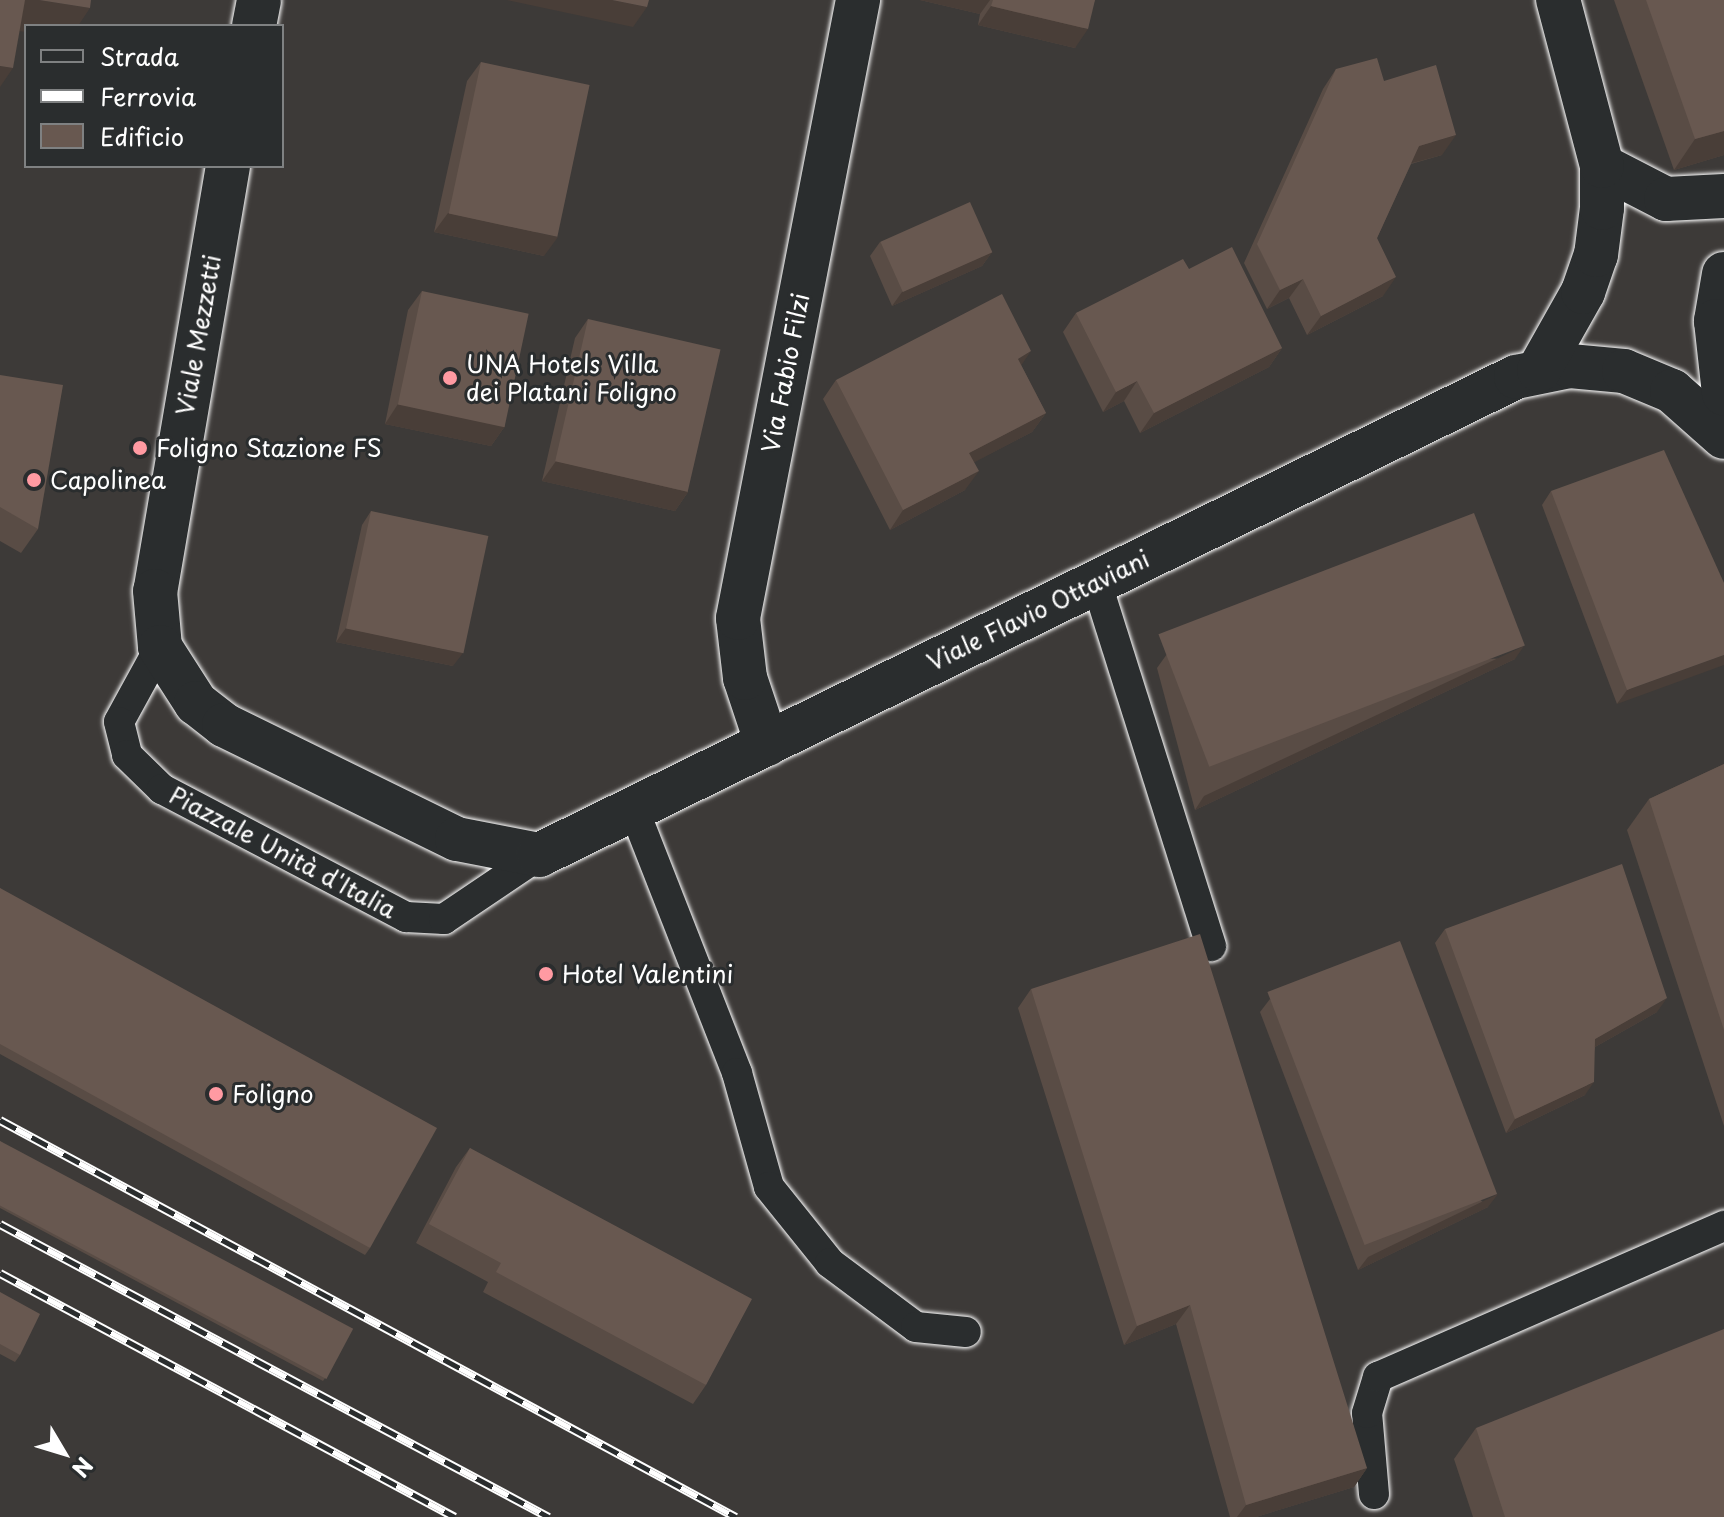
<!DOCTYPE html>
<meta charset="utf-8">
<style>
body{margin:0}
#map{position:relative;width:1724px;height:1517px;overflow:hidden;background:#3d3a38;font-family:"Playpen Sans",sans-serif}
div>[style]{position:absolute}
.roads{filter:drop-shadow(0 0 2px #fff) drop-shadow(0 0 2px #fff)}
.lane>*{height:30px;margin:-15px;padding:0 15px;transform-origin:15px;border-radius:15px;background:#2a2d2e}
.street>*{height:44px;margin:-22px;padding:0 22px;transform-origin:22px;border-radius:22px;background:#2a2d2e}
.secondary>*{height:44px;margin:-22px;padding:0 22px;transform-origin:22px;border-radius:22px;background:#2a2d2e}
.rail>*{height:9px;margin-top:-4.5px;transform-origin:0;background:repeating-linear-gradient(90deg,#2a2d2e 0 18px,#fff 0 36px);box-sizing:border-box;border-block:2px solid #fff}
.wall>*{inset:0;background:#594c45}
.shaded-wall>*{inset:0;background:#493e38}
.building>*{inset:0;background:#685850;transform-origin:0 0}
.dots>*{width:22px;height:22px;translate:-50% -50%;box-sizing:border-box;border:4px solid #2a2d2e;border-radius:50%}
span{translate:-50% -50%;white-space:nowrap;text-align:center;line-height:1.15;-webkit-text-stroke:6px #2a2d2e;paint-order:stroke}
.street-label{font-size:24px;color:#fff}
.poi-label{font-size:24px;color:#fff}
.left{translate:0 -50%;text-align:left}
.legend{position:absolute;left:24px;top:24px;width:260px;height:144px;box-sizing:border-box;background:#2a2d2e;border:2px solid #7f8182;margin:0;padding:10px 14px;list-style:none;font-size:24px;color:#fff}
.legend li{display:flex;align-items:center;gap:16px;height:40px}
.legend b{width:40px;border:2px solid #7f8182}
.north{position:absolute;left:24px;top:1413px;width:80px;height:80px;-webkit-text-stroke:6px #2a2d2e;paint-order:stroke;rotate:128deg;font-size:22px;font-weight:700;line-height:32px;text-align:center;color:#fff}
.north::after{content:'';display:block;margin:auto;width:28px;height:36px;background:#fff;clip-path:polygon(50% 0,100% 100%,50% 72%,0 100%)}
</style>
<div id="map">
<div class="roads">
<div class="lane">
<div style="left:1096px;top:581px;width:383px;rotate:72.5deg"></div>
<div style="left:160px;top:647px;width:85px;rotate:118.7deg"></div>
<div style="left:119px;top:722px;width:34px;rotate:76deg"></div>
<div style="left:127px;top:755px;width:49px;rotate:44.2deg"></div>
<div style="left:162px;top:789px;width:276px;rotate:27.7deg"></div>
<div style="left:406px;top:917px;width:38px;rotate:3deg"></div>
<div style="left:444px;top:919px;width:115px;rotate:-34deg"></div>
<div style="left:634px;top:810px;width:282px;rotate:68.6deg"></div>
<div style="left:737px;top:1073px;width:118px;rotate:74.3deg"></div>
<div style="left:769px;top:1187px;width:97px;rotate:51.2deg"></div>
<div style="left:830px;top:1263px;width:107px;rotate:36.7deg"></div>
<div style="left:916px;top:1327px;width:50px;rotate:5.7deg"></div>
<div style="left:1374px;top:1494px;width:81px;rotate:-94.9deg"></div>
<div style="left:1367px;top:1413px;width:38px;rotate:-73deg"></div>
<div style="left:1378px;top:1377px;width:378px;rotate:-23.6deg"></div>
</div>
<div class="street">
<div style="left:767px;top:744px;width:70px;rotate:-108.4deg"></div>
<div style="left:745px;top:678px;width:60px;rotate:-96.7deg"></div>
<div style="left:738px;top:618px;width:630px;rotate:-79.01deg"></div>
</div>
<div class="secondary">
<div style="left:254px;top:26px;width:26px;rotate:-79deg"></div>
<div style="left:228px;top:166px;width:431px;rotate:99.7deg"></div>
<div style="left:155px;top:591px;width:56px;rotate:84.9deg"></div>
<div style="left:160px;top:647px;width:67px;rotate:57.3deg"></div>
<div style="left:196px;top:703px;width:36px;rotate:38deg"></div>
<div style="left:224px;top:725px;width:259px;rotate:26.1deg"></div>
<div style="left:457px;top:839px;width:84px;rotate:11deg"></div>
<div style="left:539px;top:855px;width:1088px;rotate:-26.07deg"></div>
<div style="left:1516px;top:377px;width:55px;rotate:-11.5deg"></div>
<div style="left:1570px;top:366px;width:54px;rotate:5.3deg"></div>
<div style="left:1624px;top:371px;width:52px;rotate:22.6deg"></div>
<div style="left:1672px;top:391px;width:69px;rotate:41.5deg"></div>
<div style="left:1602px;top:166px;width:72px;rotate:27.3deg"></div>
<div style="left:1666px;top:199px;width:58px;rotate:-3deg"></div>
<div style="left:1724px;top:274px;width:48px;rotate:99.7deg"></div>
<div style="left:1716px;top:321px;width:73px;rotate:83.7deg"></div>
<div style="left:1539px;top:370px;width:90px;rotate:-60.6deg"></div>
<div style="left:1583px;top:292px;width:39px;rotate:-71deg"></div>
<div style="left:1596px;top:255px;width:47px;rotate:-82.7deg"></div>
<div style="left:1602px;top:208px;width:42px;rotate:-90deg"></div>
<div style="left:1602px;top:166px;width:172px;rotate:-104.8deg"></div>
</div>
</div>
<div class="rail">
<div style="left:0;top:1120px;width:836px;rotate:28.34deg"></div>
<div style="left:0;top:1224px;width:622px;rotate:28.09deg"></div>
<div style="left:0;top:1273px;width:516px;rotate:28.2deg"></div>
</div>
<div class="wall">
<div style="clip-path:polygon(920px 0,1095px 0,1075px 48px,978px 25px,980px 14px)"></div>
<div style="clip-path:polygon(1614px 0,1724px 0,1724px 155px,1674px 170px)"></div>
<div style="clip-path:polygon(481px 62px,544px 256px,434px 232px,467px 81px)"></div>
<div style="clip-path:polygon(1336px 69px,1384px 81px,1442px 155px,1411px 164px,1377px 238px,1383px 296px,1307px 335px,1289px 298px,1267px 309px,1244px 263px,1323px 89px)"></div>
<div style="clip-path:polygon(880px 242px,992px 252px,982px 266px,892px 306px,870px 256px)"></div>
<div style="clip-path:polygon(1189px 269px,1282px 348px,1269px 367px,1140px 433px,1124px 401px,1103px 412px,1063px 332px,1076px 313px)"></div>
<div style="clip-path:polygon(422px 291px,505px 426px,491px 446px,385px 424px,408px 310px)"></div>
<div style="clip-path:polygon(588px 319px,688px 492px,675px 511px,542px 481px,575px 338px)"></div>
<div style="clip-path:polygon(1021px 365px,1046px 413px,1032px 432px,974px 462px,965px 490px,890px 530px,823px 399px,836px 380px)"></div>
<div style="clip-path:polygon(0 375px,38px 529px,21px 553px,0 541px)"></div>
<div style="clip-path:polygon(1551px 491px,1724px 583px,1617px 704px,1542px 505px)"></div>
<div style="clip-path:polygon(371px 511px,453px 666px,336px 642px,362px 525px)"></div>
<div style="clip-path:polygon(1167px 654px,1515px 659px,1195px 810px,1157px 668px)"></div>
<div style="clip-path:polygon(1724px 764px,1724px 1126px,1627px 830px,1649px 799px)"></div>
<div style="clip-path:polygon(0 888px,370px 1248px,365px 1255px,0 1054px)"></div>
<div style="clip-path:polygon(1445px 929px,1657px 1012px,1595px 1047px,1585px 1095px,1506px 1133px,1435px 943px)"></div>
<div style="clip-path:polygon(1031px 989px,1367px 1468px,1354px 1487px,1256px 1517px,1230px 1517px,1176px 1324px,1124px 1345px,1018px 1008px)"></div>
<div style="clip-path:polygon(1270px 999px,1488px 1207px,1358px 1270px,1260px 1012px)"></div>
<div style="clip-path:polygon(0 1141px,328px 1374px,323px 1381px,0 1208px)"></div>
<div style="clip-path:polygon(470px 1148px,706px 1385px,693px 1404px,483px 1292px,488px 1282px,416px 1243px,456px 1167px)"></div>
<div style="clip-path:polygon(0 1292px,20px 1355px,15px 1362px,0 1354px)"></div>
<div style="clip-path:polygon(1476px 1428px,1724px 1517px,1473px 1517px,1454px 1459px)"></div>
</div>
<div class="shaded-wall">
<div style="clip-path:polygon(24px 0,39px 0,90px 8px,78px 26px,26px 26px,26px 32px,4px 29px)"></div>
<div style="clip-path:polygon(507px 0,612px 0,647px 7px,633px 27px)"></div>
<div style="clip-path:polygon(920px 0,990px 0,980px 14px)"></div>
<div style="clip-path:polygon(991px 6px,1088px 29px,1075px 48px,978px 25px)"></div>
<div style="clip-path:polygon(0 66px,13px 68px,0 87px)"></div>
<div style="clip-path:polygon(1724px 131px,1724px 155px,1674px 170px,1695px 139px)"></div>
<div style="clip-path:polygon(1456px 135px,1442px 155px,1405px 165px,1419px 146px)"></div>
<div style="clip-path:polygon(448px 213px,558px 237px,544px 256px,434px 232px)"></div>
<div style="clip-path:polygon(992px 252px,982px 266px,892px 306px,902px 292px)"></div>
<div style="clip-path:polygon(1396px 277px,1383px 296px,1307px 335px,1321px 316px)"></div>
<div style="clip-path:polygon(1303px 279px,1289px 298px,1267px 309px,1280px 290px)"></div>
<div style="clip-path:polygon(1282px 348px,1269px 367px,1140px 433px,1154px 413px)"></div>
<div style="clip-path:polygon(1031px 351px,1018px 370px,1018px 359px)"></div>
<div style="clip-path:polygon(1137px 381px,1124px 401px,1103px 412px,1116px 392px)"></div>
<div style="clip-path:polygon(398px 404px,505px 426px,491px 446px,385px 424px)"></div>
<div style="clip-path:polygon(1046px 413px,1032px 432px,956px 472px,969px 453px)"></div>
<div style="clip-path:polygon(556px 461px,688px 492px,675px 511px,542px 481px)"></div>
<div style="clip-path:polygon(979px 471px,965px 490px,890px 530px,903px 510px)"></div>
<div style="clip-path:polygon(346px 628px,463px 653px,453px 666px,336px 642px)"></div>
<div style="clip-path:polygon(1524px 646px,1515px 659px,1195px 810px,1204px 796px)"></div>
<div style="clip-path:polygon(1724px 655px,1724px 665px,1617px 704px,1627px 690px)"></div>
<div style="clip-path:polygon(1667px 998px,1657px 1012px,1586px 1052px,1595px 1039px)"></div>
<div style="clip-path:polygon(1594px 1082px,1585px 1095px,1506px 1133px,1515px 1119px)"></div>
<div style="clip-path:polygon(1498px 1194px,1488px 1207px,1358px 1270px,1368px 1257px)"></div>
<div style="clip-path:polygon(1190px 1305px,1176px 1324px,1124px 1345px,1137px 1326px)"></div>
<div style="clip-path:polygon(1367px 1468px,1354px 1487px,1256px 1517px,1237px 1517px,1246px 1505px)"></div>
</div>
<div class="building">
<div style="clip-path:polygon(0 0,25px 0,13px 68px,0 66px)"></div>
<div style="clip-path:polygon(39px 0,91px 0,90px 8px)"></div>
<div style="clip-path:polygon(612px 0,649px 0,647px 7px)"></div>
<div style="clip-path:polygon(993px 0,1095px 0,1088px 29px,991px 6px)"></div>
<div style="clip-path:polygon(1646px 0,1724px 0,1724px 131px,1695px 139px)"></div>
<div style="clip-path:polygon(1377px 58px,1384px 81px,1436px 65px,1456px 135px,1419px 146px,1377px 238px,1396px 277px,1321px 316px,1303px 279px,1280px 290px,1257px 244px,1336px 69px)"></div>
<div style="left:481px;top:62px;width:111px;height:155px;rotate:12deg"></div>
<div style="left:970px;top:202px;width:55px;height:98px;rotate:66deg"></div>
<div style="clip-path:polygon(1232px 247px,1282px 348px,1154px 413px,1137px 381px,1116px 392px,1076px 313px,1183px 259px,1189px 269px)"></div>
<div style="left:422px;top:291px;width:109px;height:116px;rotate:12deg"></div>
<div style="clip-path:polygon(1002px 294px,1031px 351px,1018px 359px,1046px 413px,969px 453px,979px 471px,903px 510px,836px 380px)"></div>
<div style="left:588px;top:319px;width:136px;height:146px;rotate:13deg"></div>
<div style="clip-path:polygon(0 375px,63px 385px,38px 529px,0 507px)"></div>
<div style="clip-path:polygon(1664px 450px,1724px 583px,1724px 655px,1627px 690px,1551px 491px)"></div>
<div style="left:371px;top:511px;width:120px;height:120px;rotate:12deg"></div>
<div style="left:1474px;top:513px;width:142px;height:338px;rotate:69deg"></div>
<div style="clip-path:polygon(1724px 764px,1724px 1030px,1649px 799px)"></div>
<div style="clip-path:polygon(1622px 864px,1667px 998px,1595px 1039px,1594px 1082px,1515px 1119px,1445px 929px)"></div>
<div style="clip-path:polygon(0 888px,437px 1128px,370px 1248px,0 1044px)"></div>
<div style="clip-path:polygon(1200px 934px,1367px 1468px,1246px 1505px,1190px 1305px,1137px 1326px,1031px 989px)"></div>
<div style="left:1400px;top:941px;width:271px;height:142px;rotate:69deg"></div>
<div style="left:0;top:1141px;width:400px;height:57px;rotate:28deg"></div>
<div style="clip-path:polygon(470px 1148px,752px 1299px,706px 1385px,496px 1272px,501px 1263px,429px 1224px)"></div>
<div style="clip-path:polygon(0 1292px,40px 1314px,20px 1355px,0 1344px)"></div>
<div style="clip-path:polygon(1724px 1329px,1724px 1517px,1505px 1517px,1476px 1428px)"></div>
</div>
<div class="dots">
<div style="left:450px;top:378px;background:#ff9aa2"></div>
<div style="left:140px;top:448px;background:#ff9aa2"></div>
<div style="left:34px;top:480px;background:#ff9aa2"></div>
<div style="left:546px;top:974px;background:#ff9aa2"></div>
<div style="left:216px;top:1094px;background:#ff9aa2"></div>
</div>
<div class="street-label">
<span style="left:198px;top:335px;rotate:-80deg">Viale Mezzetti</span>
<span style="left:785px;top:373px;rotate:-79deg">Via Fabio Filzi</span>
<span style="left:1038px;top:610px;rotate:-26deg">Viale Flavio Ottaviani</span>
<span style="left:283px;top:852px;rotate:28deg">Piazzale Unità d'Italia</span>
</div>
<div class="poi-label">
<span class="left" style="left:466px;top:378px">UNA Hotels Villa<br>dei Platani Foligno</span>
<span class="left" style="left:156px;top:448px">Foligno Stazione FS</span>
<span class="left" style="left:50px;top:480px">Capolinea</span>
<span class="left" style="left:562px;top:974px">Hotel Valentini</span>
<span class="left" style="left:232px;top:1094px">Foligno</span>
</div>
<ul class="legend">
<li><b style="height:10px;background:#2a2d2e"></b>Strada</li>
<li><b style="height:10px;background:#fff"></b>Ferrovia</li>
<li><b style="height:22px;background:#685850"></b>Edificio</li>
</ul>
<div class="north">N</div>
</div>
